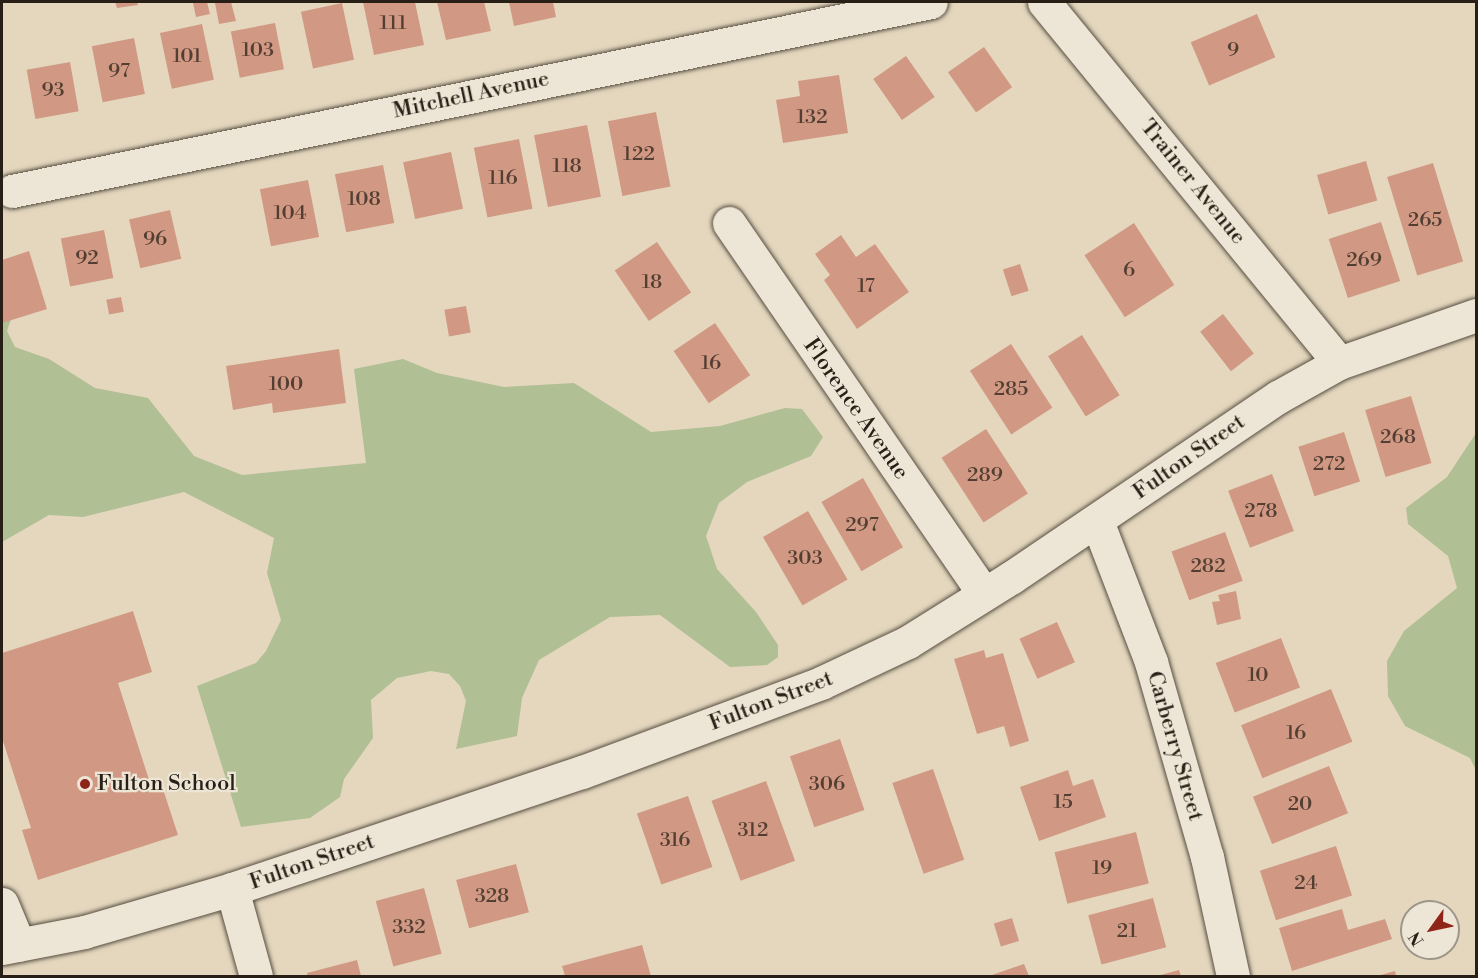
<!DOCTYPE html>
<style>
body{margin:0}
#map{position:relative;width:1478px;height:978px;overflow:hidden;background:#e4d7be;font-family:"Libre Bodoni",serif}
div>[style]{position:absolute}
.green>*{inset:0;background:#b0bf94}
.building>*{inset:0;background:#d19983;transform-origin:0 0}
.roads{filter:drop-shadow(0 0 2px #574e41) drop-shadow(0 0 2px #574e41)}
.minor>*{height:33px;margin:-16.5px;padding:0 16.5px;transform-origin:16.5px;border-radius:16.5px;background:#ede5d5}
.tertiary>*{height:33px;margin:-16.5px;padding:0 16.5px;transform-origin:16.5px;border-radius:16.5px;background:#ede5d5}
.dots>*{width:16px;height:16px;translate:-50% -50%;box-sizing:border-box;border:3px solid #ede5d5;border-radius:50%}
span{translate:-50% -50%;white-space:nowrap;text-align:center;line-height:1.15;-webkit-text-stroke:4.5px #ede5d5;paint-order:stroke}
.number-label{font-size:20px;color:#523e32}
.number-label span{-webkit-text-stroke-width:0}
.street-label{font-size:22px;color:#282017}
.poi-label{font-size:22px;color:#282017}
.left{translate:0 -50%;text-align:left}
.frame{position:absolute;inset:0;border:3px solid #282017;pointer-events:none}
.north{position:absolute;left:1400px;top:900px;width:60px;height:60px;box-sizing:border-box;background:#ede5d5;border:2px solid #9e9689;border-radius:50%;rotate:237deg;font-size:16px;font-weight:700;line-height:24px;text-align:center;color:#282017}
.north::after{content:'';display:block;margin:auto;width:21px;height:27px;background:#8f2418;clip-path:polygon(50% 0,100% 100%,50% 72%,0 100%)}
</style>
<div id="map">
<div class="green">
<div style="clip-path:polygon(2px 257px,19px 296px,7px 331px,15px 347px,49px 359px,95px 388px,148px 398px,194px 456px,242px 475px,366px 463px,354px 369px,403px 359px,437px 373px,504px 387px,574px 383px,651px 432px,720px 426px,785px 408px,802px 409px,823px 437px,811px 456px,747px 482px,719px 503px,706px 536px,717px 569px,756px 612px,778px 645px,778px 657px,767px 665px,730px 667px,660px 615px,610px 617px,539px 660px,522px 698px,517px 736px,456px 749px,466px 701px,460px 686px,449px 674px,431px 671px,397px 678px,371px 700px,373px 738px,344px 779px,340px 797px,310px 818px,241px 827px,197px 686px,256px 663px,266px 651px,281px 620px,267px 573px,274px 538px,184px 492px,83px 517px,49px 515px,2px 542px)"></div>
<div style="clip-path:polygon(1476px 433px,1476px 770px,1470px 758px,1405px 726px,1388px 696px,1387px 661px,1404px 631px,1457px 588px,1448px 556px,1408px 524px,1406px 508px,1447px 477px)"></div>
</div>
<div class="building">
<div style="clip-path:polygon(115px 2px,137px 2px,138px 5px,117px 8px)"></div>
<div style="clip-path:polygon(207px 2px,210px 14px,196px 17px,193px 3px)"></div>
<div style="clip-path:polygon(231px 2px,236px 21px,219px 24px,215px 3px)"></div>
<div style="clip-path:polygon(363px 2px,415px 2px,424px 45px,374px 55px)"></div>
<div style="clip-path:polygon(437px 2px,484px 2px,491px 31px,446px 40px)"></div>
<div style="clip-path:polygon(509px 2px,553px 2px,556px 17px,514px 26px)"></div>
<div style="left:342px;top:3px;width:58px;height:42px;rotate:78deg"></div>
<div style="left:1257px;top:14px;width:47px;height:72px;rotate:67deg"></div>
<div style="left:275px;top:23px;width:47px;height:45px;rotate:79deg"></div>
<div style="left:202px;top:24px;width:57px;height:43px;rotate:78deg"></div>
<div style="left:134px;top:38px;width:57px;height:43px;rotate:79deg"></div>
<div style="left:984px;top:47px;width:49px;height:44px;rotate:55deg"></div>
<div style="left:906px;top:56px;width:50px;height:40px;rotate:55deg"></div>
<div style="left:70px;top:62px;width:50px;height:44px;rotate:80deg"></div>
<div style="clip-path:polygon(839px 75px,848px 133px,783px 143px,776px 100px,800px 96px,798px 81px)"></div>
<div style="left:656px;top:112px;width:76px;height:49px;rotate:79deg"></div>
<div style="left:587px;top:125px;width:73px;height:54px;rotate:79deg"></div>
<div style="left:519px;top:139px;width:71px;height:46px;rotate:79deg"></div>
<div style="left:451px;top:152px;width:58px;height:49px;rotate:78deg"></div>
<div style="left:1366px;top:161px;width:41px;height:51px;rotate:74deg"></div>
<div style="left:1433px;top:163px;width:103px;height:48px;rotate:73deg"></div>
<div style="left:383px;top:165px;width:59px;height:49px;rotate:79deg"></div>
<div style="left:308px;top:180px;width:58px;height:49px;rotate:79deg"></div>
<div style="left:170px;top:210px;width:50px;height:42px;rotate:77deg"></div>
<div style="left:1381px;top:222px;width:62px;height:55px;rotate:72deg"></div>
<div style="left:1134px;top:223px;width:74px;height:59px;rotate:57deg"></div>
<div style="left:104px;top:230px;width:49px;height:44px;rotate:79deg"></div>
<div style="clip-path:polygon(841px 235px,856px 257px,875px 244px,909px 292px,857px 329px,824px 280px,830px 275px,815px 254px)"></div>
<div style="left:657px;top:242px;width:61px;height:51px;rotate:56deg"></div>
<div style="clip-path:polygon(29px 251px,47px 309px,2px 323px,2px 260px)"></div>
<div style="left:1020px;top:264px;width:28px;height:18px;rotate:72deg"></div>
<div style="left:121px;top:297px;width:15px;height:15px;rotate:79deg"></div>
<div style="left:466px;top:306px;width:27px;height:22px;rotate:80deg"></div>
<div style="left:1223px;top:314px;width:50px;height:29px;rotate:52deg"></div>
<div style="left:715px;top:323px;width:63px;height:50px;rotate:56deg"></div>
<div style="left:1082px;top:335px;width:71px;height:40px;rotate:58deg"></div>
<div style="left:1011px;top:344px;width:76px;height:49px;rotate:57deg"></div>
<div style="clip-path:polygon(339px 349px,346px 403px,273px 413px,272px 403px,233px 410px,226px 366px)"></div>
<div style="left:1411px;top:396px;width:70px;height:48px;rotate:73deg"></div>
<div style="left:986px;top:429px;width:77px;height:53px;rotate:57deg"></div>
<div style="left:1344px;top:432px;width:52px;height:48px;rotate:72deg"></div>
<div style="left:1272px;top:474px;width:61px;height:47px;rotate:69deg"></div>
<div style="left:863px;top:478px;width:80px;height:48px;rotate:60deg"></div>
<div style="left:808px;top:511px;width:79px;height:52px;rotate:60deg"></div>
<div style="left:1225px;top:532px;width:52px;height:57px;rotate:70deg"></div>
<div style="clip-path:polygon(1236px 591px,1241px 619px,1217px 625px,1212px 602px,1220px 601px,1218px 595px)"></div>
<div style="clip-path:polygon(133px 611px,152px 672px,118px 683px,152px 789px,162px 786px,178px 835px,38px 880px,22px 830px,31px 828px,2px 738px,2px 653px)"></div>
<div style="left:1057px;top:622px;width:44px;height:41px;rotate:66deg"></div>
<div style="left:1281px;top:638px;width:53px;height:70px;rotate:69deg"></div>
<div style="clip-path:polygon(984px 650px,986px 658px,1003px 653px,1029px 741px,1010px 747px,1004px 726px,977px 734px,954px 659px)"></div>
<div style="left:1331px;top:689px;width:57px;height:97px;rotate:68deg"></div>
<div style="left:840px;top:739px;width:75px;height:53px;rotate:71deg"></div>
<div style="left:1329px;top:766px;width:51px;height:82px;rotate:68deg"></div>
<div style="left:933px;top:769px;width:96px;height:43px;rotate:71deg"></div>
<div style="clip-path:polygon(1068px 770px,1073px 786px,1093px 779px,1106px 817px,1039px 841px,1020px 787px)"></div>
<div style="left:766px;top:781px;width:85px;height:58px;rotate:70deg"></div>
<div style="left:688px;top:796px;width:75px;height:54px;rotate:71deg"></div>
<div style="left:1136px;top:832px;width:53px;height:84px;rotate:76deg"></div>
<div style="left:1336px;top:846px;width:52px;height:80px;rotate:72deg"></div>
<div style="left:516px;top:864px;width:50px;height:62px;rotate:75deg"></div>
<div style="left:424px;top:888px;width:68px;height:50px;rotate:75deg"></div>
<div style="left:1153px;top:898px;width:51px;height:67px;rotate:75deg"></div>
<div style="clip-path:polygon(1342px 909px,1348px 930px,1385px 919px,1392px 939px,1292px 971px,1279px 928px)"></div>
<div style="left:1012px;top:918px;width:24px;height:19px;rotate:73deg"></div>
<div style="clip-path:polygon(642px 945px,651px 976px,565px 976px,562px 966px)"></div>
<div style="clip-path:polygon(357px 960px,361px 976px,308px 976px,307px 973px)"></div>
<div style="clip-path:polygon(1024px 964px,1029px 976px,989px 976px)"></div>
<div style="clip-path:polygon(1179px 970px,1181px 976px,1157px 976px)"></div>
<div style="clip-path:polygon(1395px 971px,1396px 976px,1377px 976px)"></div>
</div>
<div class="roads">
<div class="minor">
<div style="left:1044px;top:2px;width:466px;rotate:50.7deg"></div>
<div style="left:12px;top:191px;width:938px;rotate:-11.62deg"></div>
<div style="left:729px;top:223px;width:450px;rotate:55.5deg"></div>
<div style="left:1097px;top:521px;width:151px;rotate:69deg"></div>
<div style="left:1151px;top:662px;width:203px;rotate:74deg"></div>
<div style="left:1207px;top:857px;width:122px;rotate:77.7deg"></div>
<div style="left:2px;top:904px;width:44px;rotate:67.5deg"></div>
</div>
<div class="tertiary">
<div style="left:232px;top:889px;width:90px;rotate:74.6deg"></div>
<div style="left:2px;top:948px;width:84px;rotate:-11deg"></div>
<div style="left:84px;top:932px;width:154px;rotate:-16.2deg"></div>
<div style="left:232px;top:889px;width:369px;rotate:-18.5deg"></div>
<div style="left:582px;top:772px;width:255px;rotate:-20.4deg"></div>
<div style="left:821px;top:683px;width:96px;rotate:-25.2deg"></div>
<div style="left:908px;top:642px;width:123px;rotate:-32deg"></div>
<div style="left:1012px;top:577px;width:321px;rotate:-34.1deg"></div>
<div style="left:1278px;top:397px;width:70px;rotate:-29.1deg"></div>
<div style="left:1339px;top:363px;width:145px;rotate:-19.3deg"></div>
</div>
</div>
<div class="dots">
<div style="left:85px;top:784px;background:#8f2418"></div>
</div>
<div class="number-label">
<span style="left:393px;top:23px">111</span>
<span style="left:258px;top:50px">103</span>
<span style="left:1233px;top:50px">9</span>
<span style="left:187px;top:56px">101</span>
<span style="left:119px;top:71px">97</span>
<span style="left:53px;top:90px">93</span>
<span style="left:812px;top:117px">132</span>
<span style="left:639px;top:154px">122</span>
<span style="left:567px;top:166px">118</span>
<span style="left:503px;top:178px">116</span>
<span style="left:364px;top:199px">108</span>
<span style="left:290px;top:213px">104</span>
<span style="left:1425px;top:220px">265</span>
<span style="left:155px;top:239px">96</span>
<span style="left:87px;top:258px">92</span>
<span style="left:1364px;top:260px">269</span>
<span style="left:1129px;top:270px">6</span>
<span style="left:652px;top:282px">18</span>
<span style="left:866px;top:286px">17</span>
<span style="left:711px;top:363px">16</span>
<span style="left:286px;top:384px">100</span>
<span style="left:1011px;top:389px">285</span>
<span style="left:1398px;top:437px">268</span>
<span style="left:1329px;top:464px">272</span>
<span style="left:985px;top:475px">289</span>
<span style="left:1261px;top:511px">278</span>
<span style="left:862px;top:525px">297</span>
<span style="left:805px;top:558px">303</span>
<span style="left:1208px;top:566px">282</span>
<span style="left:1258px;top:675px">10</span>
<span style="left:1296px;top:733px">16</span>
<span style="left:827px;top:784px">306</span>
<span style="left:1063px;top:802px">15</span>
<span style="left:1300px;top:804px">20</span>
<span style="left:753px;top:830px">312</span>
<span style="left:675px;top:840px">316</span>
<span style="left:1102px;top:868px">19</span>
<span style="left:1306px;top:883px">24</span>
<span style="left:492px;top:896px">328</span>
<span style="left:409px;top:927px">332</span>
<span style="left:1127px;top:931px">21</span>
</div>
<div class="street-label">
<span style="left:471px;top:95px;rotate:-12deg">Mitchell Avenue</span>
<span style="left:1193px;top:182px;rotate:51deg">Trainer Avenue</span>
<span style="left:856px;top:409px;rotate:55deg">Florence Avenue</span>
<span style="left:1189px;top:457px;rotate:-35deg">Fulton Street</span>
<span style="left:771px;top:701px;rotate:-21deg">Fulton Street</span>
<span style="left:1175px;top:746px;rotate:74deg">Carberry Street</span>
<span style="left:312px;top:862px;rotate:-19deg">Fulton Street</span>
</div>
<div class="poi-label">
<span class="left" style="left:97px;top:784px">Fulton School</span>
</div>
<div class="frame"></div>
<div class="north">N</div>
</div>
